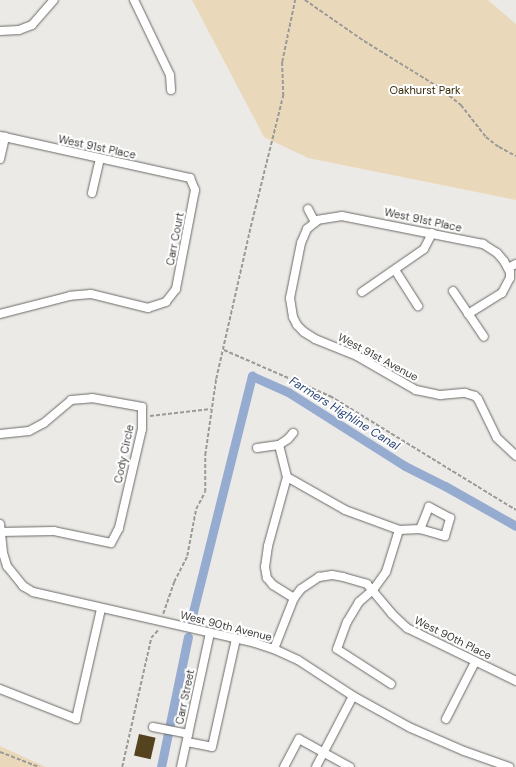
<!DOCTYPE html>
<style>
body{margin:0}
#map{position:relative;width:516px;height:767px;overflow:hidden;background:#eceae7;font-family:"DM Sans",sans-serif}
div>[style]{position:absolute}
.green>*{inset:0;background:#e9d9ba}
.canal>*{height:9px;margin:-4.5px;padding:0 4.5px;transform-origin:4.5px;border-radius:4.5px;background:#96abd0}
.building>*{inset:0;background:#55431f;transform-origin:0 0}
.path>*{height:1.5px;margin-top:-0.75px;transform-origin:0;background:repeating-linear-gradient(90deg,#9b9a98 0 4px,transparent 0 6px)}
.roads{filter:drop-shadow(0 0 1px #6b6966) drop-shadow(0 0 1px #6b6966)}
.minor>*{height:8px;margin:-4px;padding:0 4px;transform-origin:4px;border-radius:4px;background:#fff}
span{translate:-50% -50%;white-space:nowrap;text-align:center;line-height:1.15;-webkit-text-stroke:4px #fff;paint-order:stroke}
.park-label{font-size:11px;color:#392a08}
.street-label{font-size:11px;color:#3c3c3a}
.water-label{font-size:12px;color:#2c4777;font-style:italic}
</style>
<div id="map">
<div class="green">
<div style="clip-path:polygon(192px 0,488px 0,516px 24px,516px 200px,308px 158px,264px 137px)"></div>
<div style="clip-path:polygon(0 746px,46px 767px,0 767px)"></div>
</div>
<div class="canal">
<div style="left:191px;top:620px;width:252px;rotate:-76deg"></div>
<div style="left:252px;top:376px;width:39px;rotate:24deg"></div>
<div style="left:288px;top:392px;width:138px;rotate:32.3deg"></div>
<div style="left:405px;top:466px;width:45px;rotate:26.6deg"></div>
<div style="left:445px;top:486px;width:81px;rotate:29.4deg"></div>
<div style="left:161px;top:767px;width:133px;rotate:-78.3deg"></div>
</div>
<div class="building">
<div style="left:139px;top:734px;width:17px;height:22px;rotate:13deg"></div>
</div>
<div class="path">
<div style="left:305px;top:0;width:72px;rotate:34.8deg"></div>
<div style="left:364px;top:41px;width:89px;rotate:31.7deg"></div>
<div style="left:440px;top:88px;width:27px;rotate:39deg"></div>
<div style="left:461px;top:105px;width:41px;rotate:52deg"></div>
<div style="left:486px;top:137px;width:16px;rotate:38deg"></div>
<div style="left:499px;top:147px;width:19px;rotate:28deg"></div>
<div style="left:224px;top:350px;width:116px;rotate:23.5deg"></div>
<div style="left:330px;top:396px;width:218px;rotate:31.5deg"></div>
<div style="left:150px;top:416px;width:61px;rotate:-6.5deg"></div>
<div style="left:163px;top:614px;width:34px;rotate:-71deg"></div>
<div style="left:174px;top:582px;width:29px;rotate:-63deg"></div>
<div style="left:187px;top:556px;width:48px;rotate:-79.2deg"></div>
<div style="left:196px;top:509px;width:19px;rotate:-62deg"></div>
<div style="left:205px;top:492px;width:37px;rotate:-90deg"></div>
<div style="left:205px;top:455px;width:77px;rotate:-81.8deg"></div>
<div style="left:216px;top:379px;width:162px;rotate:-77.2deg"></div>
<div style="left:252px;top:221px;width:129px;rotate:-76.1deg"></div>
<div style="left:283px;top:96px;width:34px;rotate:-92deg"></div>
<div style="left:282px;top:62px;width:63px;rotate:-78.2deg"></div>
<div style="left:0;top:752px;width:42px;rotate:21deg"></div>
<div style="left:122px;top:767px;width:132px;rotate:-77.3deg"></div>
<div style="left:151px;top:638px;width:12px;rotate:-48deg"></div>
</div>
<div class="roads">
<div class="minor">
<div style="left:134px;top:0;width:83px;rotate:64.4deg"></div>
<div style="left:170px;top:75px;width:15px;rotate:86deg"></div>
<div style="left:0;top:31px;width:19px;rotate:-3deg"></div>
<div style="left:19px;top:30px;width:14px;rotate:-21deg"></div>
<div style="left:32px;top:25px;width:33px;rotate:-49deg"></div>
<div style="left:0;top:136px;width:195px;rotate:12.5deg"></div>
<div style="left:190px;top:178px;width:13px;rotate:67deg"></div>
<div style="left:195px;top:190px;width:101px;rotate:100.9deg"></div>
<div style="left:176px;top:289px;width:16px;rotate:128deg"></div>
<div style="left:166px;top:302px;width:19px;rotate:162deg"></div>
<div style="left:148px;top:308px;width:59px;rotate:-166.2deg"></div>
<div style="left:91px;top:294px;width:21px;rotate:175deg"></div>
<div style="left:70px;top:296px;width:72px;rotate:165.6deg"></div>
<div style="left:0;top:159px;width:23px;rotate:-77deg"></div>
<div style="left:92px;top:193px;width:35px;rotate:-77deg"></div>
<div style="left:308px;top:209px;width:15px;rotate:62deg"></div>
<div style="left:508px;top:268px;width:9px;rotate:-27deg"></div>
<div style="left:395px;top:270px;width:43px;rotate:57.4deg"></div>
<div style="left:453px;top:291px;width:55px;rotate:56deg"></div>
<div style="left:362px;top:292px;width:75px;rotate:-34.7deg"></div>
<div style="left:424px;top:249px;width:18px;rotate:-63deg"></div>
<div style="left:468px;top:314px;width:40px;rotate:-32deg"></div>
<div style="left:502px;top:293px;width:17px;rotate:-62deg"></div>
<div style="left:510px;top:278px;width:6px;rotate:-90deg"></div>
<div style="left:510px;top:272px;width:13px;rotate:-119deg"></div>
<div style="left:504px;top:261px;width:11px;rotate:-131deg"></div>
<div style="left:497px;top:253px;width:17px;rotate:-147deg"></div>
<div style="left:483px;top:244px;width:144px;rotate:-168.8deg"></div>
<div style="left:342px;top:216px;width:24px;rotate:171deg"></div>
<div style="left:318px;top:220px;width:14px;rotate:141deg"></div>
<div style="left:307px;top:229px;width:15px;rotate:113deg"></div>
<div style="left:301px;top:243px;width:56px;rotate:101.3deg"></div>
<div style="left:290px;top:298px;width:19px;rotate:81deg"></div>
<div style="left:293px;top:317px;width:9px;rotate:63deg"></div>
<div style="left:297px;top:325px;width:10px;rotate:45deg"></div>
<div style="left:304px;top:332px;width:13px;rotate:32deg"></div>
<div style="left:315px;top:339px;width:45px;rotate:22deg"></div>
<div style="left:357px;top:356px;width:68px;rotate:30deg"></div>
<div style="left:416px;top:390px;width:25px;rotate:12deg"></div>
<div style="left:440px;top:395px;width:25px;rotate:-5deg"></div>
<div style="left:465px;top:393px;width:10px;rotate:17deg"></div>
<div style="left:475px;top:396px;width:4px;rotate:45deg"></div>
<div style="left:478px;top:399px;width:43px;rotate:64deg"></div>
<div style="left:497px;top:438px;width:26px;rotate:43deg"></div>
<div style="left:0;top:434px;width:29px;rotate:-6deg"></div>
<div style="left:29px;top:431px;width:17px;rotate:-28deg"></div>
<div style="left:44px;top:423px;width:35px;rotate:-40deg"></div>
<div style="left:71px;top:400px;width:21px;rotate:-5deg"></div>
<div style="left:92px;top:398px;width:51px;rotate:10.2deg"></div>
<div style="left:142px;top:407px;width:22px;rotate:90deg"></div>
<div style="left:142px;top:429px;width:102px;rotate:103.1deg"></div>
<div style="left:119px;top:528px;width:17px;rotate:118deg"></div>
<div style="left:111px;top:543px;width:58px;rotate:-168.1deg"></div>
<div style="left:54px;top:531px;width:54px;rotate:178.9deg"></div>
<div style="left:279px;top:445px;width:33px;rotate:76deg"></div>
<div style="left:287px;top:477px;width:72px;rotate:105.4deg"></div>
<div style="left:268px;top:546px;width:21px;rotate:98deg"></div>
<div style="left:265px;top:567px;width:11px;rotate:80deg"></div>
<div style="left:267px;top:578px;width:9px;rotate:49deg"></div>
<div style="left:273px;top:585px;width:25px;rotate:32deg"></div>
<div style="left:257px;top:448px;width:22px;rotate:-8deg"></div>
<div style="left:279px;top:445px;width:11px;rotate:-34deg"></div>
<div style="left:288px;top:439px;width:8px;rotate:-50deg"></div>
<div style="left:287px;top:477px;width:67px;rotate:29.6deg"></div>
<div style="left:345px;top:510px;width:58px;rotate:20.3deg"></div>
<div style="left:399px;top:530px;width:21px;rotate:-3deg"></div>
<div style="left:420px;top:529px;width:26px;rotate:16deg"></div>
<div style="left:445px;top:536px;width:19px;rotate:-74deg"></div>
<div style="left:450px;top:518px;width:24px;rotate:-152deg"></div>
<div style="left:429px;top:507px;width:24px;rotate:112deg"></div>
<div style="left:0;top:524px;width:29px;rotate:84deg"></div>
<div style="left:3px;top:553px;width:14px;rotate:73deg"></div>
<div style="left:7px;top:566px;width:26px;rotate:51deg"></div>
<div style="left:23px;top:586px;width:12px;rotate:31deg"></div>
<div style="left:33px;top:592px;width:228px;rotate:12.9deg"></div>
<div style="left:255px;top:643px;width:20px;rotate:18deg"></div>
<div style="left:274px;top:649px;width:26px;rotate:25deg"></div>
<div style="left:298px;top:660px;width:66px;rotate:33.2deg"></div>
<div style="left:353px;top:696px;width:66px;rotate:28.9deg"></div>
<div style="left:411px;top:728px;width:58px;rotate:23.5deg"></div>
<div style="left:464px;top:751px;width:48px;rotate:19.6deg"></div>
<div style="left:274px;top:649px;width:55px;rotate:-68.6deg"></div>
<div style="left:294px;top:598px;width:11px;rotate:-52deg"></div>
<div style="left:301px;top:589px;width:22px;rotate:-34deg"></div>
<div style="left:319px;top:577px;width:13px;rotate:-9deg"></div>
<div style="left:332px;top:575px;width:11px;rotate:10deg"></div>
<div style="left:343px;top:577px;width:25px;rotate:16deg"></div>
<div style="left:367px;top:584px;width:39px;rotate:50deg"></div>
<div style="left:392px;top:614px;width:21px;rotate:43deg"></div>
<div style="left:407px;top:628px;width:121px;rotate:25.9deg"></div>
<div style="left:391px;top:684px;width:64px;rotate:-147.1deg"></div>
<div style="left:337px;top:649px;width:29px;rotate:-70deg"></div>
<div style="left:347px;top:622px;width:23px;rotate:-59deg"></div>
<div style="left:359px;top:602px;width:18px;rotate:-41deg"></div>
<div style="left:373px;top:590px;width:22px;rotate:-54deg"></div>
<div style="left:386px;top:572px;width:44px;rotate:-72.8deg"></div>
<div style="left:0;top:689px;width:82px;rotate:21.5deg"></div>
<div style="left:76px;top:719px;width:113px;rotate:-77.2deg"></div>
<div style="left:446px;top:719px;width:64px;rotate:-63deg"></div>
<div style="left:153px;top:727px;width:36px;rotate:11deg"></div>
<div style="left:187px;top:742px;width:25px;rotate:11deg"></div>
<div style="left:212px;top:747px;width:111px;rotate:-77.5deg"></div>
<div style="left:181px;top:767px;width:137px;rotate:-77.8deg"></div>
<div style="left:284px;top:767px;width:32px;rotate:-62deg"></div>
<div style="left:299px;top:739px;width:58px;rotate:28.8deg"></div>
<div style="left:316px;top:767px;width:80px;rotate:-62.5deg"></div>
</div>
</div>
<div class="park-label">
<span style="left:425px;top:90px">Oakhurst Park</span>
</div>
<div class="street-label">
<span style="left:97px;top:147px;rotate:12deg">West 91st Place</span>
<span style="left:423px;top:220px;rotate:12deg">West 91st Place</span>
<span style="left:175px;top:239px;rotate:-79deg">Carr Court</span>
<span style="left:378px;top:357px;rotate:28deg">West 91st Avenue</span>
<span style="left:124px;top:454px;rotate:-78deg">Cody Circle</span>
<span style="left:226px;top:626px;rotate:14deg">West 90th Avenue</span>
<span style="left:453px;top:638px;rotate:26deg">West 90th Place</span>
<span style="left:185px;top:697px;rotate:-78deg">Carr Street</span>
</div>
<div class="water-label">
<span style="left:344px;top:414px;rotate:32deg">Farmers Highline Canal</span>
</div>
</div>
